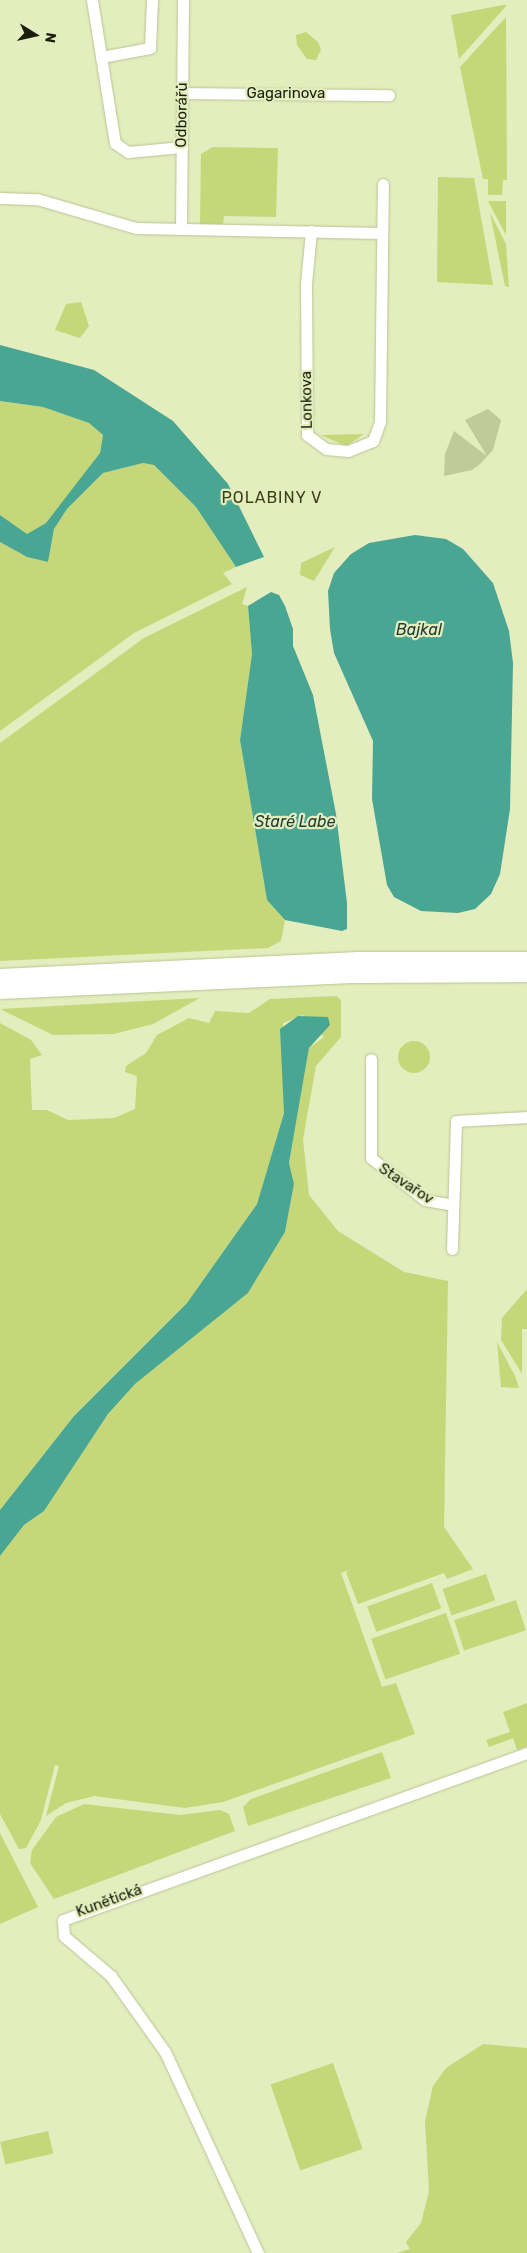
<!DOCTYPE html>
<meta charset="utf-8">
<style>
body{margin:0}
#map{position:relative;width:527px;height:2253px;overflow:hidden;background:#e3edbd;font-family:Rubik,sans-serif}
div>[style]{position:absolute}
.green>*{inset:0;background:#c6d779;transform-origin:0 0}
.round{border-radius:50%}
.water>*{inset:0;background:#48a692}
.building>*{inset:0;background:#c0ca9a}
.roads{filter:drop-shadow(0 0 1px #bac394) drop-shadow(0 0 1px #bac394)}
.minor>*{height:11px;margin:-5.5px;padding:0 5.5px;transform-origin:5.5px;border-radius:5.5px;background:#fff}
.secondary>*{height:16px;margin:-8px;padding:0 8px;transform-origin:8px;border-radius:8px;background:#fff}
span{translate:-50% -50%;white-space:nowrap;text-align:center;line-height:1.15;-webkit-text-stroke:4.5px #e3edbd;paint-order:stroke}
.street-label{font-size:15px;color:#1a1e0b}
.neighbourhood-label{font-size:16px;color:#3a4115;letter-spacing:1px}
.water-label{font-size:16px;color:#1e3b34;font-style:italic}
.north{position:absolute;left:10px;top:10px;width:50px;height:50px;-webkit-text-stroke:4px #e3edbd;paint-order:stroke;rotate:100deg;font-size:14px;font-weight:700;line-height:20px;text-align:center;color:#1a1e0b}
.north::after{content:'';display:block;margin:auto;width:18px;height:22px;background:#1a1e0b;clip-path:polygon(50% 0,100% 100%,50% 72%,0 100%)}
</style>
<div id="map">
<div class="green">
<div style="clip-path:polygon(503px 5px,507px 5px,459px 59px,451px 15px)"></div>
<div style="clip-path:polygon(506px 17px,507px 180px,503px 180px,502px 195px,488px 195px,488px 179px,483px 179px,460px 67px)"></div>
<div style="clip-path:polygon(306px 32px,318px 42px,321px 50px,316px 60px,307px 59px,297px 45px,296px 35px)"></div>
<div style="clip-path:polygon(213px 147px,278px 148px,276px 217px,224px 216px,223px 225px,200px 224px,201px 154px)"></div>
<div style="clip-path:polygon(438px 177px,474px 178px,493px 285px,437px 282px)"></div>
<div style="clip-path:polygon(488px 201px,506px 201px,506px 235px)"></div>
<div style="clip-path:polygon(490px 213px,506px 244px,509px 287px,505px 286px)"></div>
<div style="clip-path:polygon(81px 302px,89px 326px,80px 338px,55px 330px,66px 304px)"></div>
<div style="clip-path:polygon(0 401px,43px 407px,89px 423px,103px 435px,100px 453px,75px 488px,46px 523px,27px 534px,0 515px)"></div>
<div style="clip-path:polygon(364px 434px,346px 446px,321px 435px)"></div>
<div style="clip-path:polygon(143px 463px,154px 465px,196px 507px,236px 567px,223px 573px,232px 584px,134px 633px,0 731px,0 542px,27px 557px,48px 562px,54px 529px,67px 509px,103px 473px)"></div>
<div style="clip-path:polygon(335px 547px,314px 581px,300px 575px,301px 563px)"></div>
<div style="clip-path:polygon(247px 587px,242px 604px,248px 606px,252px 654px,240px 740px,267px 900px,285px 920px,281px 941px,268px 948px,0 961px,0 743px,144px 638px)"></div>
<div style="clip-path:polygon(336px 996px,341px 1000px,341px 1037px,316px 1066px,303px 1139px,309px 1195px,338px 1231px,404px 1272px,448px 1281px,444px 1527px,473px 1569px,447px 1579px,444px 1573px,358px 1604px,346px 1572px,351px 1569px,341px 1573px,382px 1687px,396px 1683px,415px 1734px,223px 1802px,185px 1808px,94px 1796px,66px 1803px,46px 1816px,59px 1766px,55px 1765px,41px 1820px,26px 1848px,19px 1849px,0 1814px,0 1556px,24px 1525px,44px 1511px,108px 1414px,135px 1384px,248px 1293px,285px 1232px,294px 1185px,289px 1163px,309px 1048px,324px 1037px,303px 1015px,283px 1023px,284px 1113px,257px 1204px,187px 1303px,74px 1416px,0 1510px,0 1023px,31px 1040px,42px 1055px,30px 1059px,32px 1110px,47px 1110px,68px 1120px,114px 1118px,135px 1109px,137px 1076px,125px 1072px,126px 1066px,146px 1053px,157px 1035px,189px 1018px,209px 1023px,215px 1011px,249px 1013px,270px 999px)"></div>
<div style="clip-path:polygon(200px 998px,153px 1024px,114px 1034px,53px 1035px,0 1009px)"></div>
<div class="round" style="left:398px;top:1041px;width:32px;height:32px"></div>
<div style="clip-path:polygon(527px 1289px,527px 1329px,522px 1329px,522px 1374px,501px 1340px,502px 1318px)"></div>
<div style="clip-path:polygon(497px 1342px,515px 1376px,519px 1388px,501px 1387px)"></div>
<div style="left:486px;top:1574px;width:28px;height:46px;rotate:71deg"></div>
<div style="left:432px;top:1583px;width:27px;height:69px;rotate:70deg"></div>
<div style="left:516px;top:1600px;width:32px;height:65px;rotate:72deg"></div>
<div style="left:446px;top:1613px;width:43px;height:79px;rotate:71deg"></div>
<div style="clip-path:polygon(527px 1703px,527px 1746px,517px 1750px,513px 1738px,489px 1747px,486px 1740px,510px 1732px,503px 1712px)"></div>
<div style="clip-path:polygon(382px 1752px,391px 1778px,248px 1826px,243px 1807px,251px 1799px)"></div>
<div style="clip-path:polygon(84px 1804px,180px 1815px,220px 1810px,229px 1814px,235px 1831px,54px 1899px,30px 1863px,32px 1850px,56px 1817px)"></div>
<div style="clip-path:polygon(0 1833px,38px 1907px,0 1924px)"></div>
<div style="clip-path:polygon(483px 2044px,527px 2048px,527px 2253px,397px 2253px,410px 2249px,406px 2242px,421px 2223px,429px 2191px,425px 2121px,433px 2086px,446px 2068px)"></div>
<div style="left:333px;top:2063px;width:91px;height:66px;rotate:71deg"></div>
<div style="left:48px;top:2131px;width:23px;height:49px;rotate:77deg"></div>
</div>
<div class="water">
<div style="clip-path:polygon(0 345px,94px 370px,173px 421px,228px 484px,264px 557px,236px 567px,196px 507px,154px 465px,143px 463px,103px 473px,67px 509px,54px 529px,48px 562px,27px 557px,0 542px,0 515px,27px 534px,46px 523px,100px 453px,103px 435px,89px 423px,43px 407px,0 401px)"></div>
<div style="clip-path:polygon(415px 535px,446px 539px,463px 549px,493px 583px,509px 631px,513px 663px,510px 809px,500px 874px,491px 894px,475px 909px,458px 913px,421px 911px,394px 897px,387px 885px,372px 799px,373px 741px,334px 653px,330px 629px,328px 591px,334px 573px,351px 554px,369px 543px)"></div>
<div style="clip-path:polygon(271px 592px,279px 595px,285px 606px,293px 629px,293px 646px,313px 695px,336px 814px,347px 903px,347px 929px,342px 931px,285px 920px,267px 900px,240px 740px,252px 654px,248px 606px)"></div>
<div style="clip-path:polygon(298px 1016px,328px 1017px,330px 1025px,309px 1048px,289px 1163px,294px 1184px,285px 1232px,248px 1293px,135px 1384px,108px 1414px,44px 1511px,24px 1525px,0 1556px,0 1510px,74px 1416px,187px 1303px,257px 1204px,284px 1113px,280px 1029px)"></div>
</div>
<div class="building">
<div style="clip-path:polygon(488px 409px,501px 420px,493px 450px,480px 464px,472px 470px,444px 476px,445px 454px,454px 431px,487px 456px,465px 420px)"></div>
</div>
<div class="roads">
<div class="minor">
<div style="left:92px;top:0;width:145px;rotate:80.9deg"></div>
<div style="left:115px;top:143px;width:16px;rotate:35deg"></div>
<div style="left:128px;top:152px;width:54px;rotate:-5.3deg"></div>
<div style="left:101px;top:57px;width:50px;rotate:-10.4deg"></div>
<div style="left:150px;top:48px;width:48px;rotate:-87.6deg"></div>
<div style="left:182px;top:93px;width:207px;rotate:0.6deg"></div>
<div style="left:0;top:198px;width:37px;rotate:2deg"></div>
<div style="left:37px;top:199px;width:103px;rotate:16.3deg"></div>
<div style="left:136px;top:228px;width:244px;rotate:1.2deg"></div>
<div style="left:181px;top:229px;width:229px;rotate:-89.5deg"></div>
<div style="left:311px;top:231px;width:53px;rotate:95.4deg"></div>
<div style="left:306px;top:284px;width:151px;rotate:89.6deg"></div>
<div style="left:307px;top:435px;width:24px;rotate:36deg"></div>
<div style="left:326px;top:449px;width:22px;rotate:5deg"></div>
<div style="left:348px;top:451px;width:27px;rotate:-22deg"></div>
<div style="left:373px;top:441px;width:20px;rotate:-70deg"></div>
<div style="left:380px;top:422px;width:238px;rotate:-89.3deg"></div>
<div style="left:371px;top:1059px;width:99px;rotate:90deg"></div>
<div style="left:371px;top:1158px;width:68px;rotate:37.9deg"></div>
<div style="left:425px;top:1200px;width:27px;rotate:10deg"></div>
<div style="left:452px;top:1249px;width:128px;rotate:-88.2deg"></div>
<div style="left:456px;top:1121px;width:71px;rotate:-3.2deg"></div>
<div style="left:258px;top:2253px;width:221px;rotate:-114.8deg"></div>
<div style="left:165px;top:2052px;width:93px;rotate:-125.4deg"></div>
<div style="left:111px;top:1976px;width:62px;rotate:-139.6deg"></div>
<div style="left:64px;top:1936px;width:16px;rotate:-94deg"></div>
<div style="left:63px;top:1920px;width:493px;rotate:-19.8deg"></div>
</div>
<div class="secondary">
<div style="left:0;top:977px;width:359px;rotate:-2.7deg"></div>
<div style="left:359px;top:960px;width:168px"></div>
<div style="left:0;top:991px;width:352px;rotate:-2.6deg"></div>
<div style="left:352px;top:975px;width:175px;rotate:-0.3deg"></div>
</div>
</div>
<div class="street-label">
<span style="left:286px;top:94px">Gagarinova</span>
<span style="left:182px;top:115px;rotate:-89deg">Odborářů</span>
<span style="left:307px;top:400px;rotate:-91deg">Lonkova</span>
<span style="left:406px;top:1184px;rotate:33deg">Stavařov</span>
<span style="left:109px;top:1901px;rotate:-20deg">Kunětická</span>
</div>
<div class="neighbourhood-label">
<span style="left:272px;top:498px">POLABINY V</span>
</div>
<div class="water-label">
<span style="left:419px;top:630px">Bajkal</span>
<span style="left:295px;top:822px">Staré Labe</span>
</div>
<div class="north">N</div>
</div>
